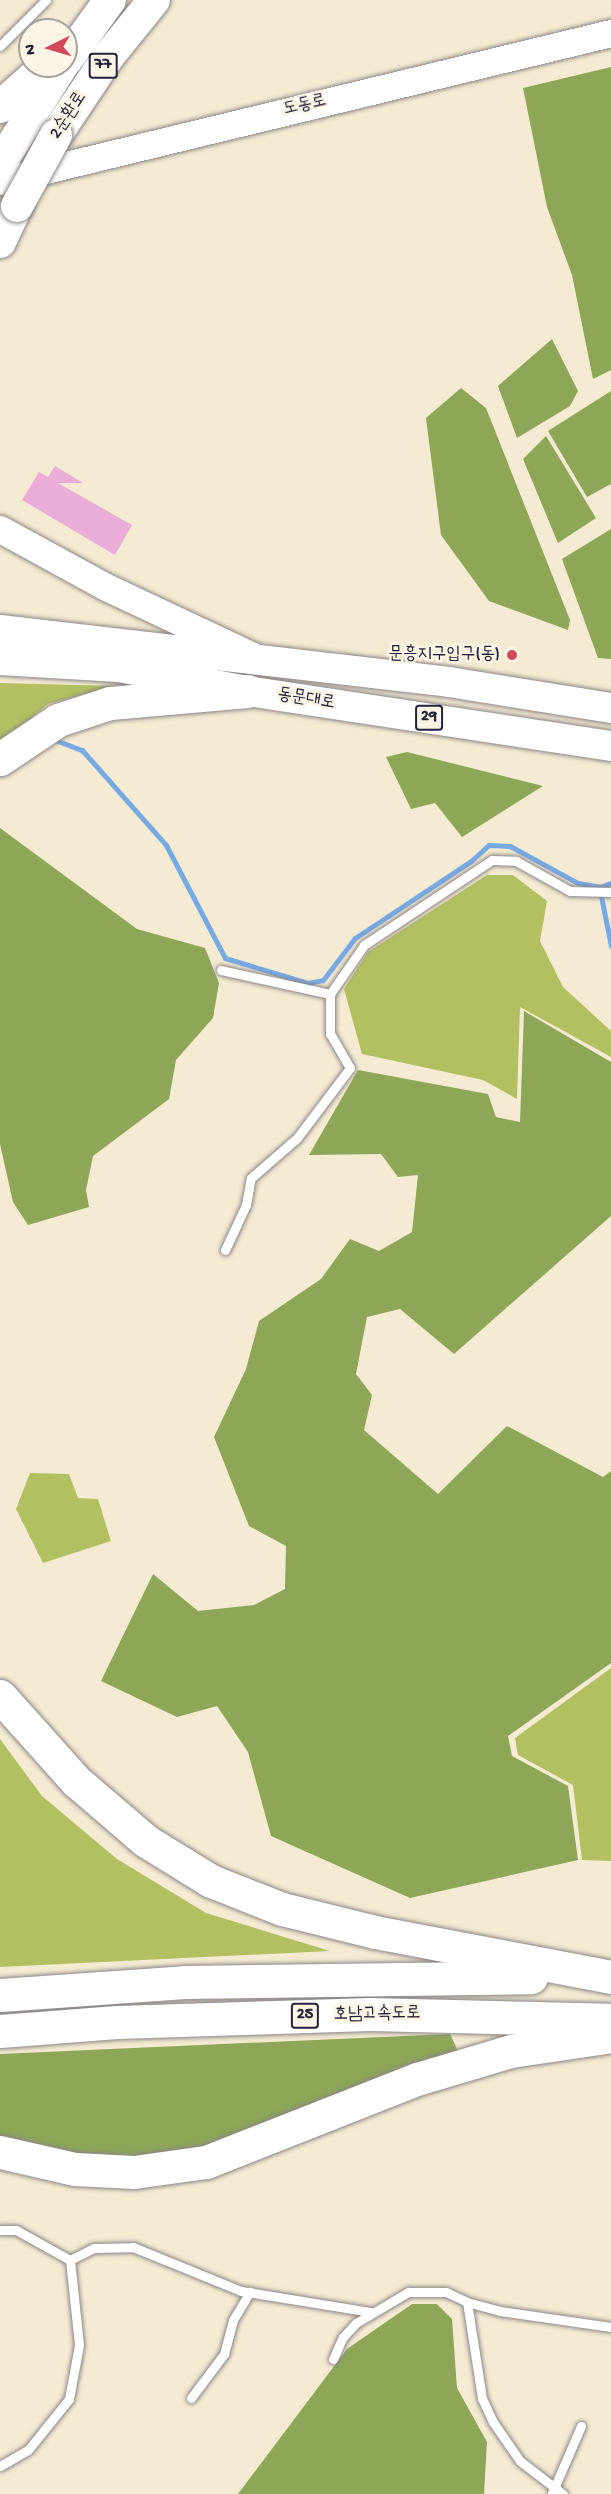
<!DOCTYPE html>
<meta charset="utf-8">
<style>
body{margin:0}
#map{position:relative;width:611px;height:2494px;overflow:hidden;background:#f5ebd3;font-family:"Gochi Hand","Poor Story",sans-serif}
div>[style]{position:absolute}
.green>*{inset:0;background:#b2c062}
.forest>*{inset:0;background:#8da658}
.stream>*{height:5px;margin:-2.5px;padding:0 2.5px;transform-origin:2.5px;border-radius:2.5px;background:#77a9e3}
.building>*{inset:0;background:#e9add7}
.roads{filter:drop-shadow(0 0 2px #8c8687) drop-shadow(0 0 2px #8c8687)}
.service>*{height:9px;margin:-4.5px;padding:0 4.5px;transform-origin:4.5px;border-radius:4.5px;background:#fff}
.secondary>*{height:27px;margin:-13.5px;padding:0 13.5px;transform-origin:13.5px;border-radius:13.5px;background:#fff}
.primary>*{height:30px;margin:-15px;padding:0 15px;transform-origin:15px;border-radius:15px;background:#fff}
.trunk>*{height:32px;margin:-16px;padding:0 16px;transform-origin:16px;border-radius:16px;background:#fff}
.motorway>*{height:33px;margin:-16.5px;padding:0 16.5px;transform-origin:16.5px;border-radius:16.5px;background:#fff}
.bridges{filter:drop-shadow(0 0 2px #8c8687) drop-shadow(0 0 2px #8c8687)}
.trunk-bridge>*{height:32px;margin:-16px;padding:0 16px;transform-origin:16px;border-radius:16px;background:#fff}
.dots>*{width:16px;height:16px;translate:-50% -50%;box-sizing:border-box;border:3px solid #fcf5e5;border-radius:50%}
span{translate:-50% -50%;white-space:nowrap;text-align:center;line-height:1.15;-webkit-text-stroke:5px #fcf5e5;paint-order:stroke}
.shield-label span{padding:2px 4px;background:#fcf5e5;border:2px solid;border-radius:4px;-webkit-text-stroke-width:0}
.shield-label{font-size:16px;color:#22223b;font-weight:700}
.street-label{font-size:18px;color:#22223b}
.poi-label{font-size:18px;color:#22223b}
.right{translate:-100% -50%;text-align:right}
.north{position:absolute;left:18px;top:18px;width:60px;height:60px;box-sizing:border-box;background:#fcf5e5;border:2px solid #a5a1a1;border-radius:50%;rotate:265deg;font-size:16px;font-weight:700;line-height:24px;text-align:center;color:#22223b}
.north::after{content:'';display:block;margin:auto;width:21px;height:27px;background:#d1495b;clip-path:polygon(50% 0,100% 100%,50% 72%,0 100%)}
</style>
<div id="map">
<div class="green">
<div style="clip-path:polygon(0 683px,115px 686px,48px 704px,0 744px)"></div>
<div style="clip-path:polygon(487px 875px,513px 875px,547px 901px,540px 941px,563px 987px,611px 1031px,611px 1057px,520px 1007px,517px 1099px,483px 1080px,362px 1054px,344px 989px,368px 952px)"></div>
<div style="clip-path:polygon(30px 1473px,69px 1474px,78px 1498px,98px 1499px,111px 1541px,43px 1563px,16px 1509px)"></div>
<div style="clip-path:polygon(611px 1668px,611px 1861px,582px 1860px,573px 1785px,518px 1755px,515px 1738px)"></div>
<div style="clip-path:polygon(0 1739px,42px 1796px,117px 1859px,206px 1913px,330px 1951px,0 1967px)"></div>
</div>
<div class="forest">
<div style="clip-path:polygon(611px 67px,611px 370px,593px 379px,572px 275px,547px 207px,523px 88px)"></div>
<div style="clip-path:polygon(552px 339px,578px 391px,570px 406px,517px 438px,498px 386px)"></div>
<div style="clip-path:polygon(461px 388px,486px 408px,570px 620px,568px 630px,489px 601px,441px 535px,426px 418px)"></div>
<div style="clip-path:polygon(611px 391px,611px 484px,587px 497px,548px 431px)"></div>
<div style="clip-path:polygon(546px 436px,596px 518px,558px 543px,523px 459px)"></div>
<div style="clip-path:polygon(611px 529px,611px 659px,598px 658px,562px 559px)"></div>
<div style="clip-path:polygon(407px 752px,543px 786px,462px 837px,435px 803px,411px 809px,386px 757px)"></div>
<div style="clip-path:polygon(0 828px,137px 929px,205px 948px,219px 983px,213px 1018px,176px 1060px,169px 1099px,93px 1156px,86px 1190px,89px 1207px,28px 1225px,13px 1202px,0 1144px)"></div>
<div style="clip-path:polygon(524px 1011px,611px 1062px,611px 1216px,454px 1354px,400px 1309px,367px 1317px,356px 1374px,372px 1395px,364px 1430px,438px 1494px,507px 1426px,603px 1477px,611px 1471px,611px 1663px,508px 1736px,512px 1756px,568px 1786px,578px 1860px,410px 1898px,271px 1836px,248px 1752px,217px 1706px,177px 1717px,101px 1681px,153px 1574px,198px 1611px,254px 1605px,285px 1589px,286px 1546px,249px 1526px,214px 1437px,246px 1369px,259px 1321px,321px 1279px,350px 1239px,379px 1251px,412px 1232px,418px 1175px,398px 1177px,381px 1154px,309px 1155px,358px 1070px,488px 1094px,496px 1117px,520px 1122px)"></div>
<div style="clip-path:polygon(450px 2034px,459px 2053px,162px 2162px,0 2152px,0 2054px)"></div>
<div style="clip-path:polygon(412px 2304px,437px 2304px,452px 2319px,457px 2388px,487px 2442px,484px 2494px,238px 2494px,347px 2349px)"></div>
</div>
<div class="stream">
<div style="left:58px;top:741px;width:26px;rotate:21deg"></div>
<div style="left:82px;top:750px;width:127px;rotate:48.5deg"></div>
<div style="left:166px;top:845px;width:127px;rotate:62.4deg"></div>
<div style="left:225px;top:958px;width:87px;rotate:16.8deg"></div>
<div style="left:308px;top:983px;width:15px;rotate:-11deg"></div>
<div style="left:323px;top:980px;width:53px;rotate:-52.7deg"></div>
<div style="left:355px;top:938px;width:139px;rotate:-33.6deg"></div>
<div style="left:471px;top:861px;width:24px;rotate:-42deg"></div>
<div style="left:489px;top:845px;width:21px;rotate:3deg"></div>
<div style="left:510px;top:846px;width:77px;rotate:28.6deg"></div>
<div style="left:578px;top:883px;width:22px;rotate:10deg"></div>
<div style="left:600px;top:887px;width:12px;rotate:-20deg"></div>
<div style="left:600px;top:891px;width:56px;rotate:78.7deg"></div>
</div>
<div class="building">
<div style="clip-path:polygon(55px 466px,83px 483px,58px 483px,132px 525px,115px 555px,22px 500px,39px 472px,48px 477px)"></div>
</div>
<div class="roads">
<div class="service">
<div style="left:0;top:46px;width:65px;rotate:-45deg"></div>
<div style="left:221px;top:970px;width:112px;rotate:12.4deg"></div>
<div style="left:225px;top:1250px;width:50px;rotate:-65deg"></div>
<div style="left:246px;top:1205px;width:27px;rotate:-80deg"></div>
<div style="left:251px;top:1178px;width:61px;rotate:-41deg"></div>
<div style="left:297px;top:1138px;width:88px;rotate:-52.9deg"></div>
<div style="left:350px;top:1068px;width:39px;rotate:-120deg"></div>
<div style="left:330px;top:1034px;width:40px;rotate:-90deg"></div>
<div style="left:330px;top:994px;width:60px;rotate:-55.2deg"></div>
<div style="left:364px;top:945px;width:154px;rotate:-33.6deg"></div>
<div style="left:492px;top:860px;width:24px;rotate:2deg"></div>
<div style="left:516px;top:861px;width:62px;rotate:29.1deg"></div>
<div style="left:570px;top:891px;width:41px;rotate:1.4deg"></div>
<div style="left:0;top:2230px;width:16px"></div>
<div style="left:16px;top:2230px;width:62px;rotate:29.1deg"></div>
<div style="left:70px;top:2260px;width:27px;rotate:-27deg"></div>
<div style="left:94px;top:2248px;width:39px;rotate:-1deg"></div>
<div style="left:133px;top:2247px;width:117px;rotate:22.2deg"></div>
<div style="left:241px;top:2291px;width:132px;rotate:9.2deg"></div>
<div style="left:333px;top:2359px;width:24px;rotate:-66deg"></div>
<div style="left:343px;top:2337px;width:19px;rotate:-47deg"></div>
<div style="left:356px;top:2323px;width:61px;rotate:-30.8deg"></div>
<div style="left:408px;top:2292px;width:38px"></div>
<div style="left:446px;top:2292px;width:23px;rotate:25deg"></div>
<div style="left:191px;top:2398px;width:55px;rotate:-53.1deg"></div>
<div style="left:224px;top:2354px;width:35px;rotate:-75deg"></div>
<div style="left:233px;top:2320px;width:33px;rotate:-59deg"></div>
<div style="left:0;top:2466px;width:32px;rotate:-30deg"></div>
<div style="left:28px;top:2450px;width:65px;rotate:-51.2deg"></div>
<div style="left:69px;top:2399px;width:55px;rotate:-79.5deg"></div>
<div style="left:79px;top:2345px;width:85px;rotate:-96deg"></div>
<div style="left:552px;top:2493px;width:73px;rotate:-66.6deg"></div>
<div style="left:563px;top:2494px;width:54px;rotate:-142.5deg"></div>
<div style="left:520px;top:2461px;width:47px;rotate:-124.7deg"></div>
<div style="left:493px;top:2422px;width:26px;rotate:-115deg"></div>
<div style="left:482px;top:2398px;width:97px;rotate:-98.9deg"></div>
<div style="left:467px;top:2302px;width:34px;rotate:15deg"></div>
<div style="left:500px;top:2311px;width:112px;rotate:8.2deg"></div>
</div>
<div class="secondary">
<div style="left:0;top:181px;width:629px;rotate:-13.62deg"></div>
<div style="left:0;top:529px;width:119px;rotate:28.7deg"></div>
<div style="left:104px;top:586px;width:165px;rotate:25.2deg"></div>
</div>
<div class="primary">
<div style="left:0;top:630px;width:452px;rotate:6.6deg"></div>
<div style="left:449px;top:682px;width:164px;rotate:9.1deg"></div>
<div style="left:0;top:660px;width:119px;rotate:3.4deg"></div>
<div style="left:119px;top:667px;width:130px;rotate:10.6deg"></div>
<div style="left:247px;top:691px;width:368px;rotate:8.6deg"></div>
</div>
<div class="trunk">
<div style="left:66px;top:61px;width:75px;rotate:-54.2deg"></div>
<div style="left:0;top:107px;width:62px;rotate:-41.7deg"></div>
<div style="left:56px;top:135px;width:94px;rotate:-56.3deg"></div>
<div style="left:108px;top:57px;width:73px;rotate:-51.1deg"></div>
<div style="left:0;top:164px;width:116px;rotate:-57.7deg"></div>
<div style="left:0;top:242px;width:40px;rotate:-65deg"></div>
</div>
<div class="motorway">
<div style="left:0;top:759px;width:70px;rotate:-33.9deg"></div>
<div style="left:58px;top:720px;width:55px;rotate:-18.1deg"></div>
<div style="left:110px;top:703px;width:138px;rotate:-5deg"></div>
<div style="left:0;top:1696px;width:114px;rotate:48.2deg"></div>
<div style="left:76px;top:1781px;width:92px;rotate:40.6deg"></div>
<div style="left:146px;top:1841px;width:76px;rotate:31.6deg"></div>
<div style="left:211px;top:1881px;width:76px;rotate:21.5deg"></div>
<div style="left:282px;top:1909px;width:96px;rotate:13.9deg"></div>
<div style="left:375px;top:1932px;width:240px;rotate:10.8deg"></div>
<div style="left:0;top:1995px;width:185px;rotate:-4deg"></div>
<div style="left:185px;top:1982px;width:346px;rotate:-0.8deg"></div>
<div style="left:0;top:2031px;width:117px;rotate:-4.4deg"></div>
<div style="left:117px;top:2022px;width:253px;rotate:-1.8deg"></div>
<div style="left:370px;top:2014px;width:240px;rotate:1.4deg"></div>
<div style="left:0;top:2152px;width:77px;rotate:12.8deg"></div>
<div style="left:75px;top:2169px;width:59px;rotate:2.9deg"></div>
<div style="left:134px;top:2172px;width:73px;rotate:-7.9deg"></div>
<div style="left:206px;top:2162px;width:227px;rotate:-21.5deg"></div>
<div style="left:417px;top:2079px;width:98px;rotate:-16.6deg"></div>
<div style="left:511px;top:2051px;width:101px;rotate:-8.5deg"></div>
</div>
</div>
<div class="bridges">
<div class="trunk-bridge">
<div style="left:17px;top:206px;width:81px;rotate:-61.2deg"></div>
</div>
</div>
<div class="dots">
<div style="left:512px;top:655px;background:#d1495b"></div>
</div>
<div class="shield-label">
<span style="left:103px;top:66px">77</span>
<span style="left:429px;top:718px">29</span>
<span style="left:305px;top:2016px">25</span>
</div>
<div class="street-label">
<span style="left:305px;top:106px;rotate:-13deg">도동로</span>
<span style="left:69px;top:116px;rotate:-57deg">2순환로</span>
<span style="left:306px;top:700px;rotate:9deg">동문대로</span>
<span style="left:377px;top:2015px;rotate:-1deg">호남고속도로</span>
</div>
<div class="poi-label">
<span class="right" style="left:500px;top:655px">문흥지구입구(동)</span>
</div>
<div class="north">N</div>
</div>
